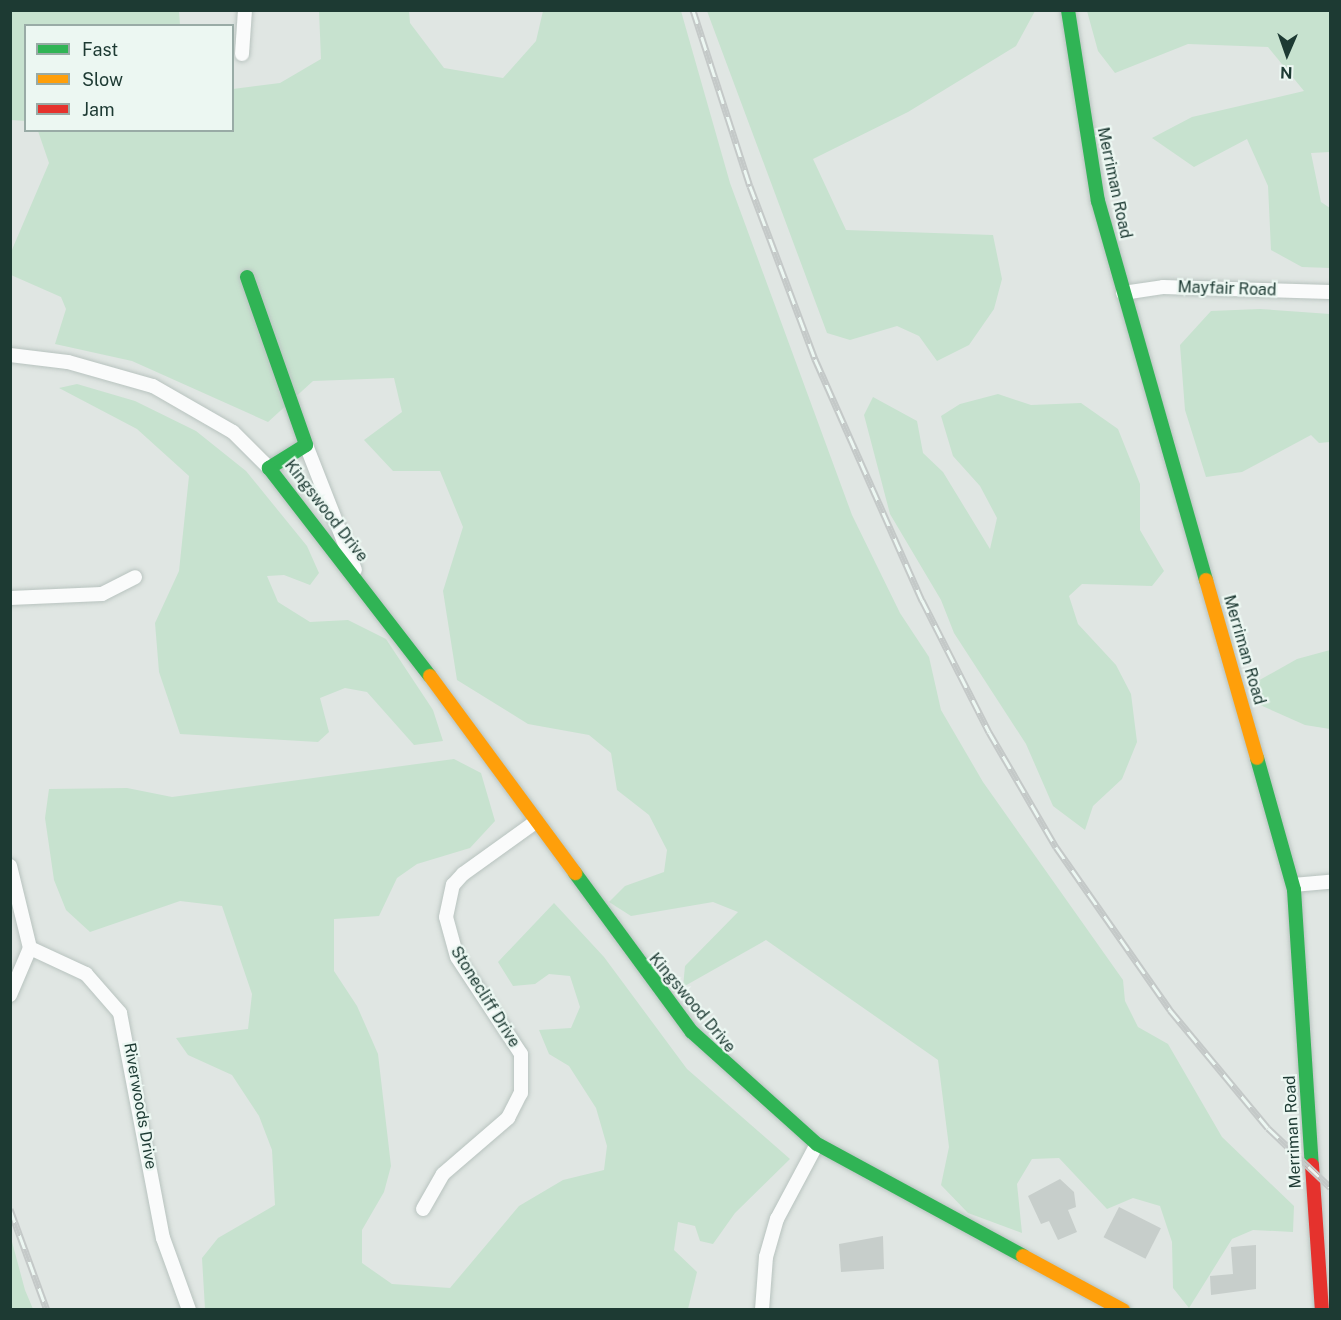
<!DOCTYPE html>
<style>
body{margin:0}
#map{position:relative;width:1341px;height:1320px;overflow:hidden;background:#e0e6e3;font-family:"Public Sans",sans-serif}
div>[style]{position:absolute}
.green>*{inset:0;background:#c7e2cf}
.building>*{inset:0;background:#c7cecb;transform-origin:0 0}
.roads{filter:drop-shadow(0 0 2px #b8c3bf) drop-shadow(0 0 2px #b8c3bf)}
.street>*{height:14px;margin:-7px;padding:0 7px;transform-origin:7px;border-radius:7px;background:#fafbfb}
.fast>*{height:14px;margin:-7px;padding:0 7px;transform-origin:7px;border-radius:7px;background:#30b455}
.slow>*{height:14px;margin:-7px;padding:0 7px;transform-origin:7px;border-radius:7px;background:#ff9f0a}
.jam>*{height:14px;margin:-7px;padding:0 7px;transform-origin:7px;border-radius:7px;background:#e5322d}
.rail>*{height:7px;margin-top:-3.5px;transform-origin:0;background:repeating-linear-gradient(90deg,#ecf7f2 0 14px,#c4c9c8 0 28px);box-sizing:border-box;border-block:2px solid #c4c9c8}
span{translate:-50% -50%;white-space:nowrap;text-align:center;line-height:1.15;-webkit-text-stroke:4.5px #ecf7f2;paint-order:stroke}
.street-label{font-size:16px;color:#1d3a33}
.frame{position:absolute;inset:0;border:12px solid #1d3a33;pointer-events:none}
.legend{position:absolute;left:24px;top:24px;width:210px;height:108px;box-sizing:border-box;background:#ecf7f2;border:2px solid #99aba6;margin:0;padding:8px 10px;list-style:none;font-size:18px;color:#1d3a33}
.legend li{display:flex;align-items:center;gap:12px;height:30px}
.legend b{width:30px;border:2px solid #99aba6}
.north{position:absolute;left:1257px;top:24px;width:60px;height:60px;-webkit-text-stroke:4px #ecf7f2;paint-order:stroke;rotate:182deg;font-size:16px;font-weight:700;line-height:24px;text-align:center;color:#1d3a33}
.north::after{content:'';display:block;margin:auto;width:21px;height:27px;background:#1d3a33;clip-path:polygon(50% 0,100% 100%,50% 72%,0 100%)}
</style>
<div id="map">
<div class="green">
<div style="clip-path:polygon(11px 10px,179px 11px,180px 25px,26px 26px,25px 121px,11px 120px)"></div>
<div style="clip-path:polygon(319px 11px,409px 11px,410px 23px,444px 68px,503px 78px,536px 41px,543px 11px,681px 11px,730px 183px,852px 515px,900px 613px,929px 657px,941px 710px,983px 782px,1123px 980px,1125px 1001px,1138px 1027px,1168px 1044px,1222px 1137px,1294px 1206px,1293px 1232px,1253px 1230px,1232px 1239px,1189px 1308px,1173px 1288px,1172px 1242px,1160px 1206px,1133px 1198px,1107px 1209px,1059px 1158px,1032px 1159px,1017px 1184px,1022px 1233px,968px 1213px,941px 1185px,949px 1147px,938px 1060px,766px 940px,683px 987px,685px 966px,738px 912px,713px 902px,631px 916px,609px 902px,625px 886px,664px 872px,667px 850px,649px 815px,617px 790px,611px 753px,589px 735px,528px 724px,457px 680px,443px 591px,463px 527px,440px 471px,393px 471px,364px 440px,402px 412px,394px 378px,313px 381px,268px 422px,132px 361px,55px 344px,66px 309px,61px 297px,11px 275px,11px 252px,49px 163px,38px 131px,232px 130px,233px 89px,280px 83px,321px 59px)"></div>
<div style="clip-path:polygon(707px 11px,1035px 11px,1016px 46px,908px 112px,813px 159px,846px 230px,993px 235px,1002px 279px,994px 309px,969px 345px,937px 361px,919px 336px,897px 326px,850px 340px,827px 333px)"></div>
<div style="clip-path:polygon(1087px 11px,1330px 11px,1330px 152px,1311px 153px,1321px 202px,1330px 208px,1330px 268px,1302px 267px,1271px 250px,1268px 186px,1247px 139px,1194px 167px,1152px 138px,1192px 117px,1304px 91px,1268px 47px,1188px 44px,1115px 73px,1098px 51px)"></div>
<div style="clip-path:polygon(1260px 309px,1330px 314px,1330px 442px,1319px 443px,1311px 435px,1242px 472px,1206px 477px,1185px 410px,1180px 345px,1211px 311px)"></div>
<div style="clip-path:polygon(77px 384px,135px 401px,196px 431px,246px 471px,307px 546px,319px 573px,310px 585px,284px 575px,267px 576px,278px 602px,310px 622px,348px 620px,386px 639px,433px 710px,443px 741px,414px 745px,367px 692px,345px 688px,320px 698px,329px 732px,318px 742px,180px 734px,159px 672px,155px 623px,179px 571px,189px 476px,137px 429px,59px 388px)"></div>
<div style="clip-path:polygon(998px 394px,1031px 405px,1081px 403px,1118px 429px,1140px 484px,1140px 530px,1164px 571px,1152px 586px,1082px 584px,1069px 596px,1078px 624px,1116px 665px,1131px 694px,1137px 742px,1122px 779px,1093px 806px,1085px 830px,1053px 806px,1026px 744px,954px 633px,941px 600px,890px 514px,864px 415px,873px 397px,917px 421px,923px 453px,943px 472px,990px 549px,997px 518px,980px 486px,953px 456px,941px 416px,960px 404px)"></div>
<div style="clip-path:polygon(1330px 650px,1330px 729px,1305px 725px,1260px 705px,1256px 682px,1297px 659px)"></div>
<div style="clip-path:polygon(454px 759px,481px 773px,495px 821px,470px 848px,417px 864px,397px 878px,379px 916px,334px 919px,334px 971px,357px 1006px,378px 1054px,391px 1166px,384px 1192px,362px 1230px,362px 1263px,392px 1284px,450px 1288px,519px 1206px,563px 1180px,604px 1170px,607px 1146px,596px 1108px,569px 1066px,549px 1054px,539px 1030px,571px 1028px,580px 1007px,570px 976px,549px 974px,535px 984px,513px 986px,498px 962px,554px 903px,604px 957px,687px 1069px,790px 1159px,735px 1213px,713px 1244px,700px 1241px,695px 1226px,678px 1222px,674px 1250px,697px 1272px,688px 1309px,205px 1309px,202px 1258px,218px 1238px,275px 1205px,272px 1150px,259px 1116px,232px 1075px,188px 1055px,176px 1038px,248px 1029px,252px 994px,222px 906px,180px 901px,90px 932px,66px 910px,54px 880px,45px 818px,49px 789px,127px 788px,172px 797px)"></div>
<div style="clip-path:polygon(11px 1238px,25px 1290px,33px 1309px,11px 1309px)"></div>
</div>
<div class="building">
<div style="clip-path:polygon(1060px 1179px,1074px 1192px,1076px 1207px,1068px 1210px,1077px 1232px,1058px 1240px,1049px 1221px,1041px 1224px,1028px 1196px)"></div>
<div style="left:1119px;top:1207px;width:47px;height:34px;rotate:27deg"></div>
<div style="clip-path:polygon(883px 1236px,884px 1269px,841px 1272px,839px 1244px)"></div>
<div style="clip-path:polygon(1256px 1245px,1256px 1289px,1211px 1295px,1210px 1276px,1233px 1274px,1231px 1247px)"></div>
</div>
<div class="roads">
<div class="street">
<div style="left:242px;top:54px;width:44px;rotate:-86.1deg"></div>
<div style="left:1123px;top:293px;width:40px;rotate:-8.5deg"></div>
<div style="left:1163px;top:287px;width:167px;rotate:1.7deg"></div>
<div style="left:10px;top:355px;width:58px;rotate:6.9deg"></div>
<div style="left:68px;top:362px;width:88px;rotate:15.8deg"></div>
<div style="left:153px;top:386px;width:92px;rotate:29.9deg"></div>
<div style="left:233px;top:432px;width:51px;rotate:45deg"></div>
<div style="left:306px;top:445px;width:134px;rotate:68.6deg"></div>
<div style="left:10px;top:598px;width:92px;rotate:-2.5deg"></div>
<div style="left:102px;top:594px;width:37px;rotate:-27deg"></div>
<div style="left:10px;top:866px;width:84px;rotate:76.3deg"></div>
<div style="left:30px;top:948px;width:62px;rotate:24.9deg"></div>
<div style="left:86px;top:974px;width:52px;rotate:48.9deg"></div>
<div style="left:120px;top:1013px;width:229px;rotate:79.2deg"></div>
<div style="left:163px;top:1238px;width:77px;rotate:70.1deg"></div>
<div style="left:1293px;top:885px;width:37px;rotate:-5deg"></div>
<div style="left:10px;top:995px;width:51px;rotate:-66.9deg"></div>
<div style="left:423px;top:1209px;width:40px;rotate:-60.3deg"></div>
<div style="left:443px;top:1174px;width:86px;rotate:-40.7deg"></div>
<div style="left:508px;top:1118px;width:28px;rotate:-63deg"></div>
<div style="left:521px;top:1093px;width:39px;rotate:-90deg"></div>
<div style="left:521px;top:1054px;width:116px;rotate:-123.4deg"></div>
<div style="left:457px;top:957px;width:41px;rotate:-105.4deg"></div>
<div style="left:446px;top:917px;width:33px;rotate:-78deg"></div>
<div style="left:453px;top:885px;width:15px;rotate:-48deg"></div>
<div style="left:463px;top:874px;width:87px;rotate:-35.7deg"></div>
<div style="left:762px;top:1310px;width:53px;rotate:-85.7deg"></div>
<div style="left:766px;top:1257px;width:40px;rotate:-74deg"></div>
<div style="left:777px;top:1219px;width:85px;rotate:-61.9deg"></div>
</div>
<div class="fast">
<div style="left:1068px;top:10px;width:193px;rotate:81.1deg"></div>
<div style="left:1098px;top:201px;width:394px;rotate:74.1deg"></div>
<div style="left:247px;top:277px;width:178px;rotate:70.6deg"></div>
<div style="left:306px;top:445px;width:44px;rotate:148.1deg"></div>
<div style="left:269px;top:468px;width:263px;rotate:52.3deg"></div>
<div style="left:1257px;top:758px;width:137px;rotate:74.3deg"></div>
<div style="left:1294px;top:890px;width:276px;rotate:86.3deg"></div>
<div style="left:575px;top:873px;width:197px;rotate:53.7deg"></div>
<div style="left:692px;top:1032px;width:168px;rotate:41.9deg"></div>
<div style="left:817px;top:1144px;width:234px;rotate:28.5deg"></div>
</div>
<div class="slow">
<div style="left:1206px;top:580px;width:185px;rotate:74deg"></div>
<div style="left:430px;top:676px;width:245px;rotate:53.6deg"></div>
<div style="left:1023px;top:1256px;width:114px;rotate:28.4deg"></div>
</div>
<div class="jam">
<div style="left:1312px;top:1165px;width:145px;rotate:86.1deg"></div>
</div>
</div>
<div class="rail">
<div style="left:693px;top:10px;width:185px;rotate:72.1deg"></div>
<div style="left:750px;top:186px;width:185px;rotate:69.4deg"></div>
<div style="left:815px;top:359px;width:264px;rotate:66.1deg"></div>
<div style="left:922px;top:600px;width:148px;rotate:63.1deg"></div>
<div style="left:989px;top:732px;width:133px;rotate:59.8deg"></div>
<div style="left:1056px;top:847px;width:199px;rotate:55deg"></div>
<div style="left:1170px;top:1010px;width:153px;rotate:50.3deg"></div>
<div style="left:1268px;top:1128px;width:86px;rotate:43.6deg"></div>
<div style="left:10px;top:1209px;width:108px;rotate:69.9deg"></div>
</div>
<div class="street-label">
<span style="left:1114px;top:183px;rotate:78deg">Merriman Road</span>
<span style="left:1227px;top:289px;rotate:2deg">Mayfair Road</span>
<span style="left:326px;top:511px;rotate:52deg">Kingswood Drive</span>
<span style="left:1244px;top:650px;rotate:74deg">Merriman Road</span>
<span style="left:485px;top:997px;rotate:58deg">Stonecliff Drive</span>
<span style="left:692px;top:1003px;rotate:50deg">Kingswood Drive</span>
<span style="left:140px;top:1106px;rotate:80deg">Riverwoods Drive</span>
<span style="left:1293px;top:1132px;rotate:-93deg">Merriman Road</span>
</div>
<div class="frame"></div>
<ul class="legend">
<li><b style="height:8px;background:#30b455"></b>Fast</li>
<li><b style="height:8px;background:#ff9f0a"></b>Slow</li>
<li><b style="height:8px;background:#e5322d"></b>Jam</li>
</ul>
<div class="north">N</div>
</div>
